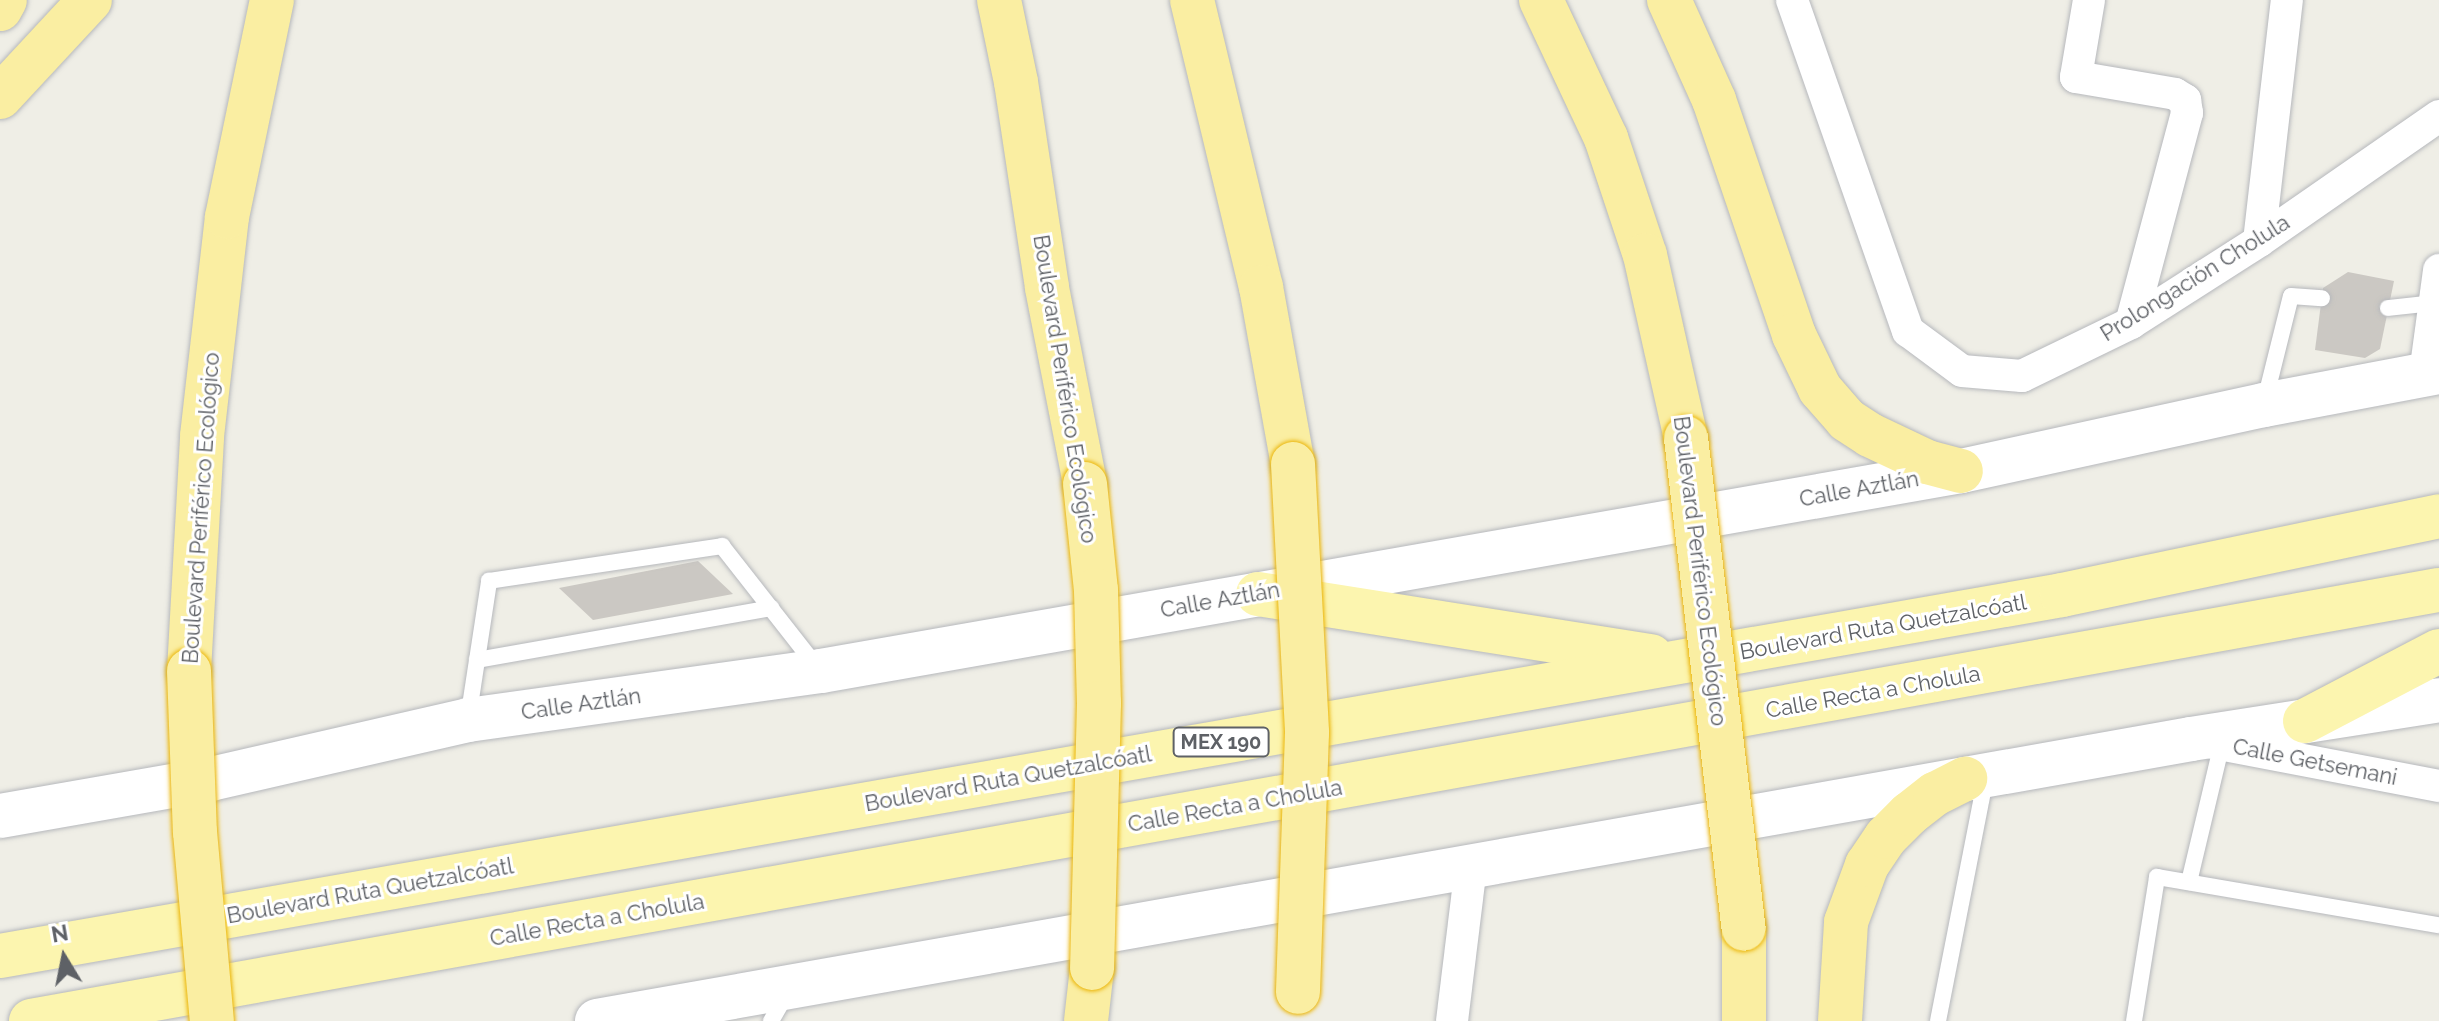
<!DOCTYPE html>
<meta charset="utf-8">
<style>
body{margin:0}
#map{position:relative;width:2439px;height:1021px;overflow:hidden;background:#efeee6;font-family:Raleway,sans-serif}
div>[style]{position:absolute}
.building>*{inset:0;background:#cbc8c3}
.roads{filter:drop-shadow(0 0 2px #b6b8bc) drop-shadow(0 0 2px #b6b8bc)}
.service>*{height:16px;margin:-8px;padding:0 8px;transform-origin:8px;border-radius:8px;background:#fff}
.minor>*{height:32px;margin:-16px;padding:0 16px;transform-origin:16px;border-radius:16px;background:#fff}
.secondary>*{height:44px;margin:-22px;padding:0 22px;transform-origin:22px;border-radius:22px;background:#fff}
.primary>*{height:44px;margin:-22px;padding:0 22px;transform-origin:22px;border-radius:22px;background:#fcf5af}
.trunk>*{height:44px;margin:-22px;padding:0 22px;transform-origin:22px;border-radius:22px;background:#faeea2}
.bridges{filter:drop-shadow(0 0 2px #ebb60a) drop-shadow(0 0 2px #ebb60a)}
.trunk-bridge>*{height:44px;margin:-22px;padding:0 22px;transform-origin:22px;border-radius:22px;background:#faeea2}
span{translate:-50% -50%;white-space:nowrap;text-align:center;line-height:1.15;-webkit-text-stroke:6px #fff;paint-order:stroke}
.shield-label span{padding:2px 6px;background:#fff;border:2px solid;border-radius:6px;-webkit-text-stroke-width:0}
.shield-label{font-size:20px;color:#5e6166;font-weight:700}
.street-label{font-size:22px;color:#5e6166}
.north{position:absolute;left:24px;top:917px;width:80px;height:80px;-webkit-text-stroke:6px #fff;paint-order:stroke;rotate:350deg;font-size:22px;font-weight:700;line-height:32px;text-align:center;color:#5e6166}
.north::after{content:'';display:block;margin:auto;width:28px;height:36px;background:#5e6166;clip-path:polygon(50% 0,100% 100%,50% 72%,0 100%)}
</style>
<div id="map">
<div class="building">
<div style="clip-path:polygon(2348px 272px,2394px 281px,2380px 349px,2365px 358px,2315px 350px,2323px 288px)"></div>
<div style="clip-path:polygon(698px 561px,733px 594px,593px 620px,559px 588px)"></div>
</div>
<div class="roads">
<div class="service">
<div style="left:2388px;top:308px;width:46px;rotate:-6.2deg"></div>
<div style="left:2265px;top:400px;width:107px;rotate:-76deg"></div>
<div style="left:2291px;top:296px;width:31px;rotate:4deg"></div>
<div style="left:477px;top:660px;width:299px;rotate:-10deg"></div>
<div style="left:468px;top:719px;width:140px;rotate:-81.3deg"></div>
<div style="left:489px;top:581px;width:236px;rotate:-8.5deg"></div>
<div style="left:722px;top:546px;width:154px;rotate:51.9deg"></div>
<div style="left:2189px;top:882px;width:147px;rotate:-76.6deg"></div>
<div style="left:771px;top:1021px;width:30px;rotate:-60deg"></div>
<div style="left:1938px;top:1021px;width:249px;rotate:-78.9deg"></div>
<div style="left:2134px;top:1021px;width:146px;rotate:-80.9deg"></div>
<div style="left:2157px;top:877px;width:286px;rotate:9.7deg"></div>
</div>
<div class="minor">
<div style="left:1792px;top:0;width:351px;rotate:70.7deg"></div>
<div style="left:1908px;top:331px;width:67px;rotate:36.5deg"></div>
<div style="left:1962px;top:371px;width:60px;rotate:4.8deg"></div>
<div style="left:2022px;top:376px;width:121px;rotate:-25.9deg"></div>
<div style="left:2131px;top:323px;width:152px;rotate:-32.6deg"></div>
<div style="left:2259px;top:241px;width:219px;rotate:-34.8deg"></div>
<div style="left:2089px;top:0;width:78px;rotate:99.6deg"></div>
<div style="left:2076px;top:77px;width:100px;rotate:9.7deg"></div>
<div style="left:2175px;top:94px;width:12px;rotate:31deg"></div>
<div style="left:2185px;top:100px;width:13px;rotate:81deg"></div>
<div style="left:2187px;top:113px;width:217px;rotate:104.9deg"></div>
<div style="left:2259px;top:241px;width:243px;rotate:-83.4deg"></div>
<div style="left:2425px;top:374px;width:105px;rotate:-82.3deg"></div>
<div style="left:2214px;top:743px;width:229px;rotate:10.8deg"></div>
<div style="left:1452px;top:1021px;width:156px;rotate:-83deg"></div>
</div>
<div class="secondary">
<div style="left:0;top:816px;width:214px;rotate:-9.9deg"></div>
<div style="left:211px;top:779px;width:264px;rotate:-12.9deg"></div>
<div style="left:468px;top:720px;width:356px;rotate:-7.9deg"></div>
<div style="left:821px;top:671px;width:1157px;rotate:-9.95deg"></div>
<div style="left:1961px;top:471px;width:310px;rotate:-12.3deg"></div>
<div style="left:2264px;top:405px;width:178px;rotate:-10.7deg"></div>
<div style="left:597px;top:1021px;width:1619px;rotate:-10.03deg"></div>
<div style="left:2191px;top:739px;width:251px;rotate:-8.9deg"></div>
</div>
<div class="primary">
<div style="left:1258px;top:594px;width:398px;rotate:9deg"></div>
<div style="left:2305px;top:721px;width:151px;rotate:-27.6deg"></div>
<div style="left:0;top:956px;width:2093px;rotate:-9.93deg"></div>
<div style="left:2062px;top:595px;width:385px;rotate:-11.8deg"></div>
<div style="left:31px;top:1021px;width:2446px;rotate:-10.15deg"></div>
</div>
<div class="trunk">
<div style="left:999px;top:0;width:84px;rotate:78.3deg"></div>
<div style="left:1016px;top:82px;width:208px;rotate:81.4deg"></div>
<div style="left:1047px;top:288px;width:200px;rotate:79deg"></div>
<div style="left:1192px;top:0;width:295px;rotate:76.5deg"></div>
<div style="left:1261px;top:287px;width:180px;rotate:79.8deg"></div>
<div style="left:1541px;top:0;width:153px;rotate:64.8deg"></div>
<div style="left:1606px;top:138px;width:123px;rotate:71.6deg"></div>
<div style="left:1645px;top:255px;width:188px;rotate:77.4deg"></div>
<div style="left:1669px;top:0;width:110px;rotate:65.8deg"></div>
<div style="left:1714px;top:100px;width:248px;rotate:71.2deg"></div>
<div style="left:1794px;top:335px;width:60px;rotate:64.3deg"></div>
<div style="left:1820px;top:389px;width:41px;rotate:48.9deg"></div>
<div style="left:1847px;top:420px;width:27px;rotate:33deg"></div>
<div style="left:1870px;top:435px;width:63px;rotate:25.3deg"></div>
<div style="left:1927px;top:462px;width:35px;rotate:15deg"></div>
<div style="left:0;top:9px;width:10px;rotate:-61deg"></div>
<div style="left:0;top:97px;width:132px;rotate:-47.1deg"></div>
<div style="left:189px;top:671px;width:235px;rotate:-86.8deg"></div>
<div style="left:202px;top:436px;width:220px;rotate:-83.5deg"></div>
<div style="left:227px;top:217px;width:222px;rotate:-78.3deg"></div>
<div style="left:1744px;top:929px;width:92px;rotate:90deg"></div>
<div style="left:1086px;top:1021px;width:53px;rotate:-83.5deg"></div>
<div style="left:1840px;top:1021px;width:99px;rotate:-86.5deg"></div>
<div style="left:1846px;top:922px;width:61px;rotate:-69.8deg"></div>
<div style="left:1867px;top:865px;width:34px;rotate:-56deg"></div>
<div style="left:1886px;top:837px;width:33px;rotate:-45deg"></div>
<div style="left:1909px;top:814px;width:33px;rotate:-38deg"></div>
<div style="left:1935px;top:794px;width:34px;rotate:-27deg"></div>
</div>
</div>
<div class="bridges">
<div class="trunk-bridge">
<div style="left:1686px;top:438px;width:494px;rotate:83.3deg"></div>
<div style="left:1293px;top:464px;width:269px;rotate:87deg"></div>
<div style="left:1307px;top:733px;width:259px;rotate:92deg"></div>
<div style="left:1085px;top:484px;width:107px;rotate:84.1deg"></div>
<div style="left:1096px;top:590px;width:113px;rotate:88.5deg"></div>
<div style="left:1099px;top:703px;width:265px;rotate:91.5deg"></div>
<div style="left:189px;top:671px;width:161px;rotate:87.9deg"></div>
<div style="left:195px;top:832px;width:190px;rotate:84.9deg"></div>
</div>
</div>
<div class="shield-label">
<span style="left:1221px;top:742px">MEX 190</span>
</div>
<div class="street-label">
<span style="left:2195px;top:278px;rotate:-32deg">Prolongación Cholula</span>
<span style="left:1065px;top:389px;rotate:81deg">Boulevard Periférico Ecológico</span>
<span style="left:1859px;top:489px;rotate:-10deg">Calle Aztlán</span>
<span style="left:201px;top:508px;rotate:-86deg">Boulevard Periférico Ecológico</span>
<span style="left:1700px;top:571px;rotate:83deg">Boulevard Periférico Ecológico</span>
<span style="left:1220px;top:600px;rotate:-10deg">Calle Aztlán</span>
<span style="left:1883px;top:627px;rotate:-10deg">Boulevard Ruta Quetzalcóatl</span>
<span style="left:1873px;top:692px;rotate:-10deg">Calle Recta a Cholula</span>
<span style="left:581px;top:704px;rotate:-8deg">Calle Aztlán</span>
<span style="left:2315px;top:762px;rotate:11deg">Calle Getsemani</span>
<span style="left:1008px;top:779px;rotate:-10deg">Boulevard Ruta Quetzalcóatl</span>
<span style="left:1235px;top:806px;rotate:-10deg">Calle Recta a Cholula</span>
<span style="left:370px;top:891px;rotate:-10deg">Boulevard Ruta Quetzalcóatl</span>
<span style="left:597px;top:920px;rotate:-10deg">Calle Recta a Cholula</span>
</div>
<div class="north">N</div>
</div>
